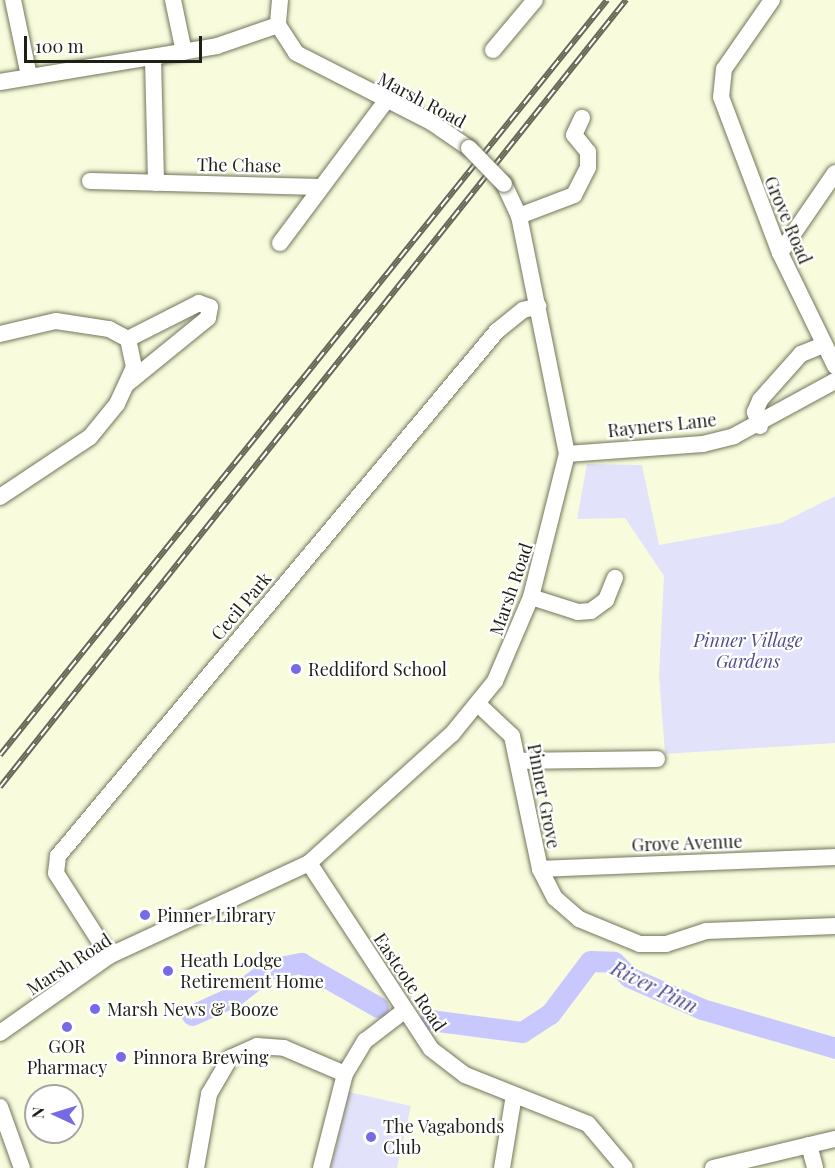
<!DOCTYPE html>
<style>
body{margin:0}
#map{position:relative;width:835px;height:1168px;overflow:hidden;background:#f8fcdd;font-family:"Playfair Display",serif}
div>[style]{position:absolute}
.green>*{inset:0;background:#e2e3fa}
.river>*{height:21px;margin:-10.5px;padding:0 10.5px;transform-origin:10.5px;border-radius:10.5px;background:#c8c8fe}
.roads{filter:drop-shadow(0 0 2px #73765b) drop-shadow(0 0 2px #73765b)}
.minor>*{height:16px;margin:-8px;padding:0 8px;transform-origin:8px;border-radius:8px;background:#fff}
.rail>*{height:6px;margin-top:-3px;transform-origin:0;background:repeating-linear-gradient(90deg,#fff 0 11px,#666857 0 22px);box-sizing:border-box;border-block:2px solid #666857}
.bridges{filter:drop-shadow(0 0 2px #73765b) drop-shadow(0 0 2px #73765b)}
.minor-bridge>*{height:16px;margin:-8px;padding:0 8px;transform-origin:8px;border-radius:8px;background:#fff}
.dots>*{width:16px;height:16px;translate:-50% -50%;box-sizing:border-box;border:3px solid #fff;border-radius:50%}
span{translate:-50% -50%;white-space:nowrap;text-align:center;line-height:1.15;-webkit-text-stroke:4.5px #fff;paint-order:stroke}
.street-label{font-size:18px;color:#1f2015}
.park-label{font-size:18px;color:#504c8e;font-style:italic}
.poi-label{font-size:18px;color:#1f2015}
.left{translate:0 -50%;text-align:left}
.water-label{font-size:20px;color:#4c4889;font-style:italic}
.north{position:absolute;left:24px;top:1084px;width:60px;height:60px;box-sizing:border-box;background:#fff;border:2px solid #a5a6a1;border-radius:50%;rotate:274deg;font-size:16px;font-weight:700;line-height:24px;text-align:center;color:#1f2015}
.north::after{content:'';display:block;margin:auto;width:21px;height:27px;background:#776ae5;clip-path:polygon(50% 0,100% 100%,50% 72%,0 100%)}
.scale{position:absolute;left:24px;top:36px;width:178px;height:27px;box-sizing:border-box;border:3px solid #1f2015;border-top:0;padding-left:8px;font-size:18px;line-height:21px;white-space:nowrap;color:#1f2015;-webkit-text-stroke:4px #fff;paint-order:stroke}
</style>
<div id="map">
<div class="green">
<div style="clip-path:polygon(587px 464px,642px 465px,659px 545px,781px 523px,835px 496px,835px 743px,665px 754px,659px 675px,664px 576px,625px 518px,577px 519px)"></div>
<div style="clip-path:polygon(349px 1092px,411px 1106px,397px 1168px,331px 1168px)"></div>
</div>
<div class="river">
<div style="left:192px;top:1015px;width:46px;rotate:-24.3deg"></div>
<div style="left:234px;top:996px;width:44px;rotate:-37.6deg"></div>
<div style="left:269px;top:969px;width:33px;rotate:-11deg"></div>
<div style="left:301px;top:963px;width:89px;rotate:29.7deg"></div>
<div style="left:430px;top:1020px;width:93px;rotate:7.4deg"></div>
<div style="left:522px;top:1032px;width:33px;rotate:-33deg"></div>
<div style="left:550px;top:1014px;width:66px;rotate:-53deg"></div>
<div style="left:590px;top:961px;width:24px;rotate:2deg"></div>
<div style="left:614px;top:962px;width:21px;rotate:45deg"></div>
<div style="left:629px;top:977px;width:80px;rotate:23.7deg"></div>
<div style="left:702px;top:1009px;width:139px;rotate:16.3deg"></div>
</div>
<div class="roads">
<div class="minor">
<div style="left:13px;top:0;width:78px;rotate:78.1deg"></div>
<div style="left:173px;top:0;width:53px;rotate:78.1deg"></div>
<div style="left:280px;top:0;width:25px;rotate:95deg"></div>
<div style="left:278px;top:25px;width:33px;rotate:57deg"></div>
<div style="left:296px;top:53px;width:152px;rotate:27.1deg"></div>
<div style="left:431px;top:122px;width:46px;rotate:34.4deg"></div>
<div style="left:772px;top:0;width:84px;rotate:124.8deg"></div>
<div style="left:724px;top:69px;width:28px;rotate:96deg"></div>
<div style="left:721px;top:97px;width:167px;rotate:69.3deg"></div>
<div style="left:780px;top:253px;width:126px;rotate:64deg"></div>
<div style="left:493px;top:50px;width:65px;rotate:-50deg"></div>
<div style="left:153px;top:58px;width:125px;rotate:88.6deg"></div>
<div style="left:0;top:82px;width:220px;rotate:-9.4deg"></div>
<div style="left:217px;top:46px;width:65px;rotate:-19deg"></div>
<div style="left:90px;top:181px;width:231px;rotate:1.5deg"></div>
<div style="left:519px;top:216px;width:59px;rotate:-20.9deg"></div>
<div style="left:574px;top:195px;width:31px;rotate:-63deg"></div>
<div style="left:588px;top:167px;width:15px;rotate:-90deg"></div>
<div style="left:588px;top:152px;width:22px;rotate:-129deg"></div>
<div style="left:574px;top:135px;width:19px;rotate:-65deg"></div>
<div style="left:280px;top:243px;width:176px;rotate:-53.3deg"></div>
<div style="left:780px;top:253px;width:97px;rotate:-55.5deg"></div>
<div style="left:0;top:334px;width:57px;rotate:-13.1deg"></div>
<div style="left:56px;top:321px;width:54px;rotate:8.6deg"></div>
<div style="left:109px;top:329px;width:21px;rotate:28deg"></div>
<div style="left:128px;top:339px;width:29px;rotate:78deg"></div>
<div style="left:134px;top:367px;width:41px;rotate:114.7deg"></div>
<div style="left:117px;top:404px;width:43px;rotate:129.3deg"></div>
<div style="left:90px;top:437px;width:108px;rotate:146.3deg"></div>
<div style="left:128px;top:383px;width:103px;rotate:-39.1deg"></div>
<div style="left:208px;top:318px;width:11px;rotate:-80deg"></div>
<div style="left:210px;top:307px;width:12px;rotate:-160deg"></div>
<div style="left:199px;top:303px;width:80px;rotate:153.1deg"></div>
<div style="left:760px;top:426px;width:15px;rotate:-110deg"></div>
<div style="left:755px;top:412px;width:13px;rotate:-67deg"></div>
<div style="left:760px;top:400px;width:62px;rotate:-48.3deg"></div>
<div style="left:801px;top:354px;width:24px;rotate:-22deg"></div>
<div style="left:567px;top:454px;width:136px;rotate:-4.2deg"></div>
<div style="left:703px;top:444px;width:32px;rotate:-14deg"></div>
<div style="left:734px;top:436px;width:115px;rotate:-28.6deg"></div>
<div style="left:531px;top:597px;width:49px;rotate:17.7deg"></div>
<div style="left:578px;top:612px;width:13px;rotate:-4deg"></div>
<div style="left:591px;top:611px;width:19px;rotate:-36deg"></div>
<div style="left:606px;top:600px;width:24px;rotate:-68deg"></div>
<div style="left:479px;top:705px;width:45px;rotate:43.2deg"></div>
<div style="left:512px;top:736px;width:136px;rotate:78.1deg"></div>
<div style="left:540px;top:869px;width:33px;rotate:63deg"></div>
<div style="left:555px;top:898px;width:32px;rotate:41deg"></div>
<div style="left:579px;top:919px;width:66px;rotate:22.3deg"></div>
<div style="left:640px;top:944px;width:26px"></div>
<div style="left:666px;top:944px;width:42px;rotate:-18deg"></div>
<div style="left:706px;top:931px;width:129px;rotate:-2.2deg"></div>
<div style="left:520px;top:761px;width:137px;rotate:-0.8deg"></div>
<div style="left:309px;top:863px;width:222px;rotate:56.7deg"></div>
<div style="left:431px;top:1049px;width:43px;rotate:37.4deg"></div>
<div style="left:465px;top:1075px;width:132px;rotate:21.7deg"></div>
<div style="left:588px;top:1124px;width:57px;rotate:49.9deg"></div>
<div style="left:540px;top:869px;width:295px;rotate:-2.3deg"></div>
<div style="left:109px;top:956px;width:98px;rotate:-122.6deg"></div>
<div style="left:56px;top:873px;width:17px;rotate:-83deg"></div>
<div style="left:58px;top:856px;width:684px;rotate:-50.1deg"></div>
<div style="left:497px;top:331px;width:33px;rotate:-39deg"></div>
<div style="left:523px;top:310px;width:16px;rotate:-14deg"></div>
<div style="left:0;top:1033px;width:133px;rotate:-35.2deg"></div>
<div style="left:109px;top:956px;width:221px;rotate:-24.9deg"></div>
<div style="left:309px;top:863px;width:193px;rotate:-42.1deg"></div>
<div style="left:452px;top:734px;width:68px;rotate:-50.9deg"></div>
<div style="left:495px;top:681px;width:91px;rotate:-66.8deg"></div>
<div style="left:531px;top:597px;width:147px;rotate:-75.9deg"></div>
<div style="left:567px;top:454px;width:243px;rotate:-101.4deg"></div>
<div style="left:519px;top:216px;width:35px;rotate:-115deg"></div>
<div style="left:0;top:1107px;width:65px;rotate:70.2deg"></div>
<div style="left:809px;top:1145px;width:24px;rotate:75deg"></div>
<div style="left:196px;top:1168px;width:75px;rotate:-80deg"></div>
<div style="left:209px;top:1094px;width:42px;rotate:-59.7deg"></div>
<div style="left:230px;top:1058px;width:30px;rotate:-24deg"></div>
<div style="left:257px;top:1046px;width:27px;rotate:4deg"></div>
<div style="left:284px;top:1048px;width:66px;rotate:23.1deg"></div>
<div style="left:321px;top:1168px;width:97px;rotate:-75.7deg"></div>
<div style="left:345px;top:1074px;width:39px;rotate:-59deg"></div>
<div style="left:365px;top:1041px;width:49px;rotate:-37.6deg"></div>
<div style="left:502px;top:1168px;width:74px;rotate:-80.7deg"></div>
<div style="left:713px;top:1168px;width:125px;rotate:-13.4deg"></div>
</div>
</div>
<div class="rail">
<div style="left:0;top:755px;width:969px;rotate:-51.2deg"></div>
<div style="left:0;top:787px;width:1006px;rotate:-51.5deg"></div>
</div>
<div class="bridges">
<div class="minor-bridge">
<div style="left:469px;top:148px;width:50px;rotate:45.8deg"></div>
</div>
</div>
<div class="dots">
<div style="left:296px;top:669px;background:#776ae5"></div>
<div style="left:145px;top:915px;background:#776ae5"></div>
<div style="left:168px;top:971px;background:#776ae5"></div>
<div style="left:95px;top:1009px;background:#776ae5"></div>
<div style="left:67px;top:1027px;background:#776ae5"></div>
<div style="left:121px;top:1057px;background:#776ae5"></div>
<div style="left:371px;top:1137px;background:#776ae5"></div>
</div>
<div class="street-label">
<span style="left:422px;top:100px;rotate:28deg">Marsh Road</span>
<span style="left:239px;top:165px;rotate:1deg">The Chase</span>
<span style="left:788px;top:220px;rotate:67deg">Grove Road</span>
<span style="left:662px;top:425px;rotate:-6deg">Rayners Lane</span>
<span style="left:511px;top:589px;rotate:-71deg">Marsh Road</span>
<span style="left:241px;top:606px;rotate:-50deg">Cecil Park</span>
<span style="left:544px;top:796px;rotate:79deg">Pinner Grove</span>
<span style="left:687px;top:843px;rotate:-2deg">Grove Avenue</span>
<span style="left:69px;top:964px;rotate:-33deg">Marsh Road</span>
<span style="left:410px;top:982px;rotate:56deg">Eastcote Road</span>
</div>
<div class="park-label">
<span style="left:748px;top:651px">Pinner Village<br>Gardens</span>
</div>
<div class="poi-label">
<span class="left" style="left:308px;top:669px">Reddiford School</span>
<span class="left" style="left:157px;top:915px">Pinner Library</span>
<span class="left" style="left:180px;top:971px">Heath Lodge<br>Retirement Home</span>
<span class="left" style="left:107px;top:1009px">Marsh News &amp; Booze</span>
<span style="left:67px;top:1057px">GOR<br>Pharmacy</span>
<span class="left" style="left:133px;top:1057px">Pinnora Brewing</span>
<span class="left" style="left:383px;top:1137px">The Vagabonds<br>Club</span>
</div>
<div class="water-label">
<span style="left:655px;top:986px;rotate:26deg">River Pinn</span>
</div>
<div class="north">N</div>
<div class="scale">100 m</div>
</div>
